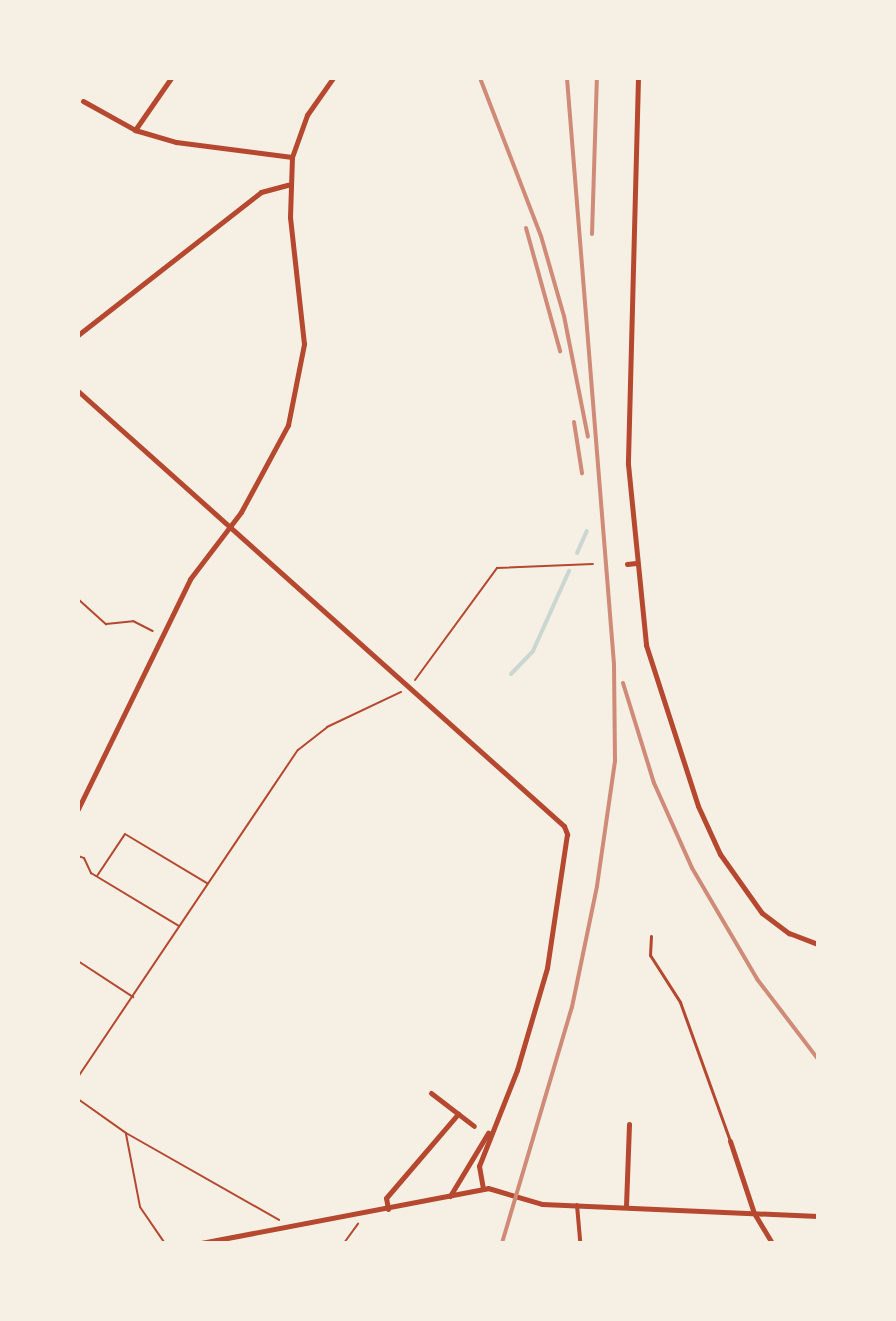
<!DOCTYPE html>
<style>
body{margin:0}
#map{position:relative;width:896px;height:1321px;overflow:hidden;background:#f6efe4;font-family:Montserrat,sans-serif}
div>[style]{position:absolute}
.stream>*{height:4px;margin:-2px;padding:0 2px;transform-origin:2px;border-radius:2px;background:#c9d6d2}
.path>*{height:2px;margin:-1px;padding:0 1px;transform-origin:1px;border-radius:1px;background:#b5482f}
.service>*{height:3px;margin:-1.5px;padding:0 1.5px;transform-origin:1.5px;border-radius:1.5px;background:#b5482f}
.pedestrian>*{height:4px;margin:-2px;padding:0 2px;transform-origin:2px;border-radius:2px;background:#b5482f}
.minor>*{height:5px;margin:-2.5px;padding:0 2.5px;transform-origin:2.5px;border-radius:2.5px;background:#b5482f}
.rail>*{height:4px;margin:-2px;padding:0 2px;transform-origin:2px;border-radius:2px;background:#cf8b77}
span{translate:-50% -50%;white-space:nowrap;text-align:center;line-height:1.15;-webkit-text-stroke:6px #f6efe4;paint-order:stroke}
.frame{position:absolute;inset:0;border:80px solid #f6efe4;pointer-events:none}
</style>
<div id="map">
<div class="stream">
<div style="left:577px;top:553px;width:24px;rotate:-66deg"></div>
<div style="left:511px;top:674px;width:32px;rotate:-46deg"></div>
<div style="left:533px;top:651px;width:88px;rotate:-65.8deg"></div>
</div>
<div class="path">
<div style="left:78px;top:599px;width:38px;rotate:42deg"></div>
<div style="left:106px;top:624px;width:27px;rotate:-6deg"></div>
<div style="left:133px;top:621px;width:22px;rotate:27deg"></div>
<div style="left:415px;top:680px;width:139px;rotate:-53.8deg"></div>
<div style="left:497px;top:568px;width:96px;rotate:-2.4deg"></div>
<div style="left:78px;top:856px;width:6px;rotate:18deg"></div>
<div style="left:84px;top:858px;width:17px;rotate:65deg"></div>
<div style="left:91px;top:873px;width:103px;rotate:31.1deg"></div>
<div style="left:97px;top:876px;width:50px;rotate:-56.3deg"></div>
<div style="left:125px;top:834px;width:96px;rotate:30.9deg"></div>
<div style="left:78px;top:961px;width:66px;rotate:33.2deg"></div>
<div style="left:78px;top:1077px;width:394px;rotate:-56.1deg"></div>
<div style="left:298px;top:750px;width:37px;rotate:-38deg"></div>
<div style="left:327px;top:727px;width:82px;rotate:-25.3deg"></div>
<div style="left:78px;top:1099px;width:59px;rotate:35.3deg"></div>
<div style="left:126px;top:1133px;width:176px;rotate:29.6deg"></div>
<div style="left:126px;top:1134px;width:74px;rotate:79.1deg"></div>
<div style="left:140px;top:1207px;width:42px;rotate:55.6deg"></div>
<div style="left:344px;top:1243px;width:24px;rotate:-54deg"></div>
</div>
<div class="service">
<div style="left:651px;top:936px;width:19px;rotate:93deg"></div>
<div style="left:650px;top:955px;width:56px;rotate:57.4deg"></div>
<div style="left:680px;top:1002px;width:148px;rotate:70.2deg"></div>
</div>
<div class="pedestrian">
<div style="left:577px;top:1205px;width:38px;rotate:85deg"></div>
</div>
<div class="minor">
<div style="left:638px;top:78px;width:386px;rotate:91.5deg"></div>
<div style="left:628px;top:464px;width:182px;rotate:84.3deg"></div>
<div style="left:646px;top:645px;width:169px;rotate:72.1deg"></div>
<div style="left:698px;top:806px;width:53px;rotate:65.4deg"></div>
<div style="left:720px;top:854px;width:72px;rotate:54.6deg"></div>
<div style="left:762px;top:913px;width:34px;rotate:37deg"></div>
<div style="left:789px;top:933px;width:31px;rotate:21deg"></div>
<div style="left:83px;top:101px;width:60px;rotate:29.1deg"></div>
<div style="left:135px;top:130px;width:43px;rotate:16.3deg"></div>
<div style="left:176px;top:142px;width:117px;rotate:7.4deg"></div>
<div style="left:135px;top:130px;width:63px;rotate:-55.3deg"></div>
<div style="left:78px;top:335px;width:232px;rotate:-38deg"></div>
<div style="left:261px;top:192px;width:28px;rotate:-15deg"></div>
<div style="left:78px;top:391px;width:652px;rotate:41.83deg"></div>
<div style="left:564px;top:826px;width:9px;rotate:69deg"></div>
<div style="left:567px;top:834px;width:135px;rotate:98.5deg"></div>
<div style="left:547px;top:968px;width:106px;rotate:106.4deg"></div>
<div style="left:517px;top:1070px;width:103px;rotate:111.6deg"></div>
<div style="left:479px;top:1166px;width:22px;rotate:80deg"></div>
<div style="left:627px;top:564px;width:9px;rotate:-6deg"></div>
<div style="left:78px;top:809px;width:256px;rotate:-64deg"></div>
<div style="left:190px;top:579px;width:84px;rotate:-52.7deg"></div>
<div style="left:241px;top:512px;width:99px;rotate:-61.6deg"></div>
<div style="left:288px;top:425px;width:83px;rotate:-78.8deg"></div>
<div style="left:304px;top:344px;width:128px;rotate:-96.3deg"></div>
<div style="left:290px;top:217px;width:60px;rotate:-88.1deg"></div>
<div style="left:292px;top:157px;width:45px;rotate:-70.3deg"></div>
<div style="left:307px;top:115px;width:45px;rotate:-54.9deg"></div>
<div style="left:431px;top:1093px;width:54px;rotate:37.5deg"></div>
<div style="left:730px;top:1141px;width:76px;rotate:71.6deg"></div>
<div style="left:754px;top:1213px;width:35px;rotate:59deg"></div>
<div style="left:450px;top:1196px;width:74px;rotate:-58.9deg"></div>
<div style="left:626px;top:1206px;width:82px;rotate:-87.9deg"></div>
<div style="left:388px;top:1209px;width:11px;rotate:-100deg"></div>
<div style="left:386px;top:1198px;width:111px;rotate:-49.4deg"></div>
<div style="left:201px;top:1243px;width:292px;rotate:-10.8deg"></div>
<div style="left:488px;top:1188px;width:56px;rotate:16.5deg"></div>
<div style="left:542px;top:1204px;width:276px;rotate:2.5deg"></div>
</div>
<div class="rail">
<div style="left:480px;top:78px;width:169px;rotate:68.9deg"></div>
<div style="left:541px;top:236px;width:83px;rotate:74deg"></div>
<div style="left:564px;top:316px;width:123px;rotate:78.8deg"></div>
<div style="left:526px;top:228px;width:128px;rotate:74.5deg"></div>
<div style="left:592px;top:234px;width:156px;rotate:-88.2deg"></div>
<div style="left:574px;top:422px;width:52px;rotate:81.1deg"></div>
<div style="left:623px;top:683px;width:105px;rotate:72.8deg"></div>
<div style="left:654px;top:783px;width:93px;rotate:65.9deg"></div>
<div style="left:692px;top:868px;width:129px;rotate:59.6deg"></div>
<div style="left:757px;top:979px;width:101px;rotate:52.7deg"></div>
<div style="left:502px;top:1243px;width:246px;rotate:-73.5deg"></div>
<div style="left:572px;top:1007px;width:124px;rotate:-78.3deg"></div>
<div style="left:597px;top:886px;width:126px;rotate:-81.8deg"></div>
<div style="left:615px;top:761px;width:97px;rotate:-90.6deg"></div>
<div style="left:614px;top:664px;width:588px;rotate:-94.59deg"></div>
</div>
<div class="frame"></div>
</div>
